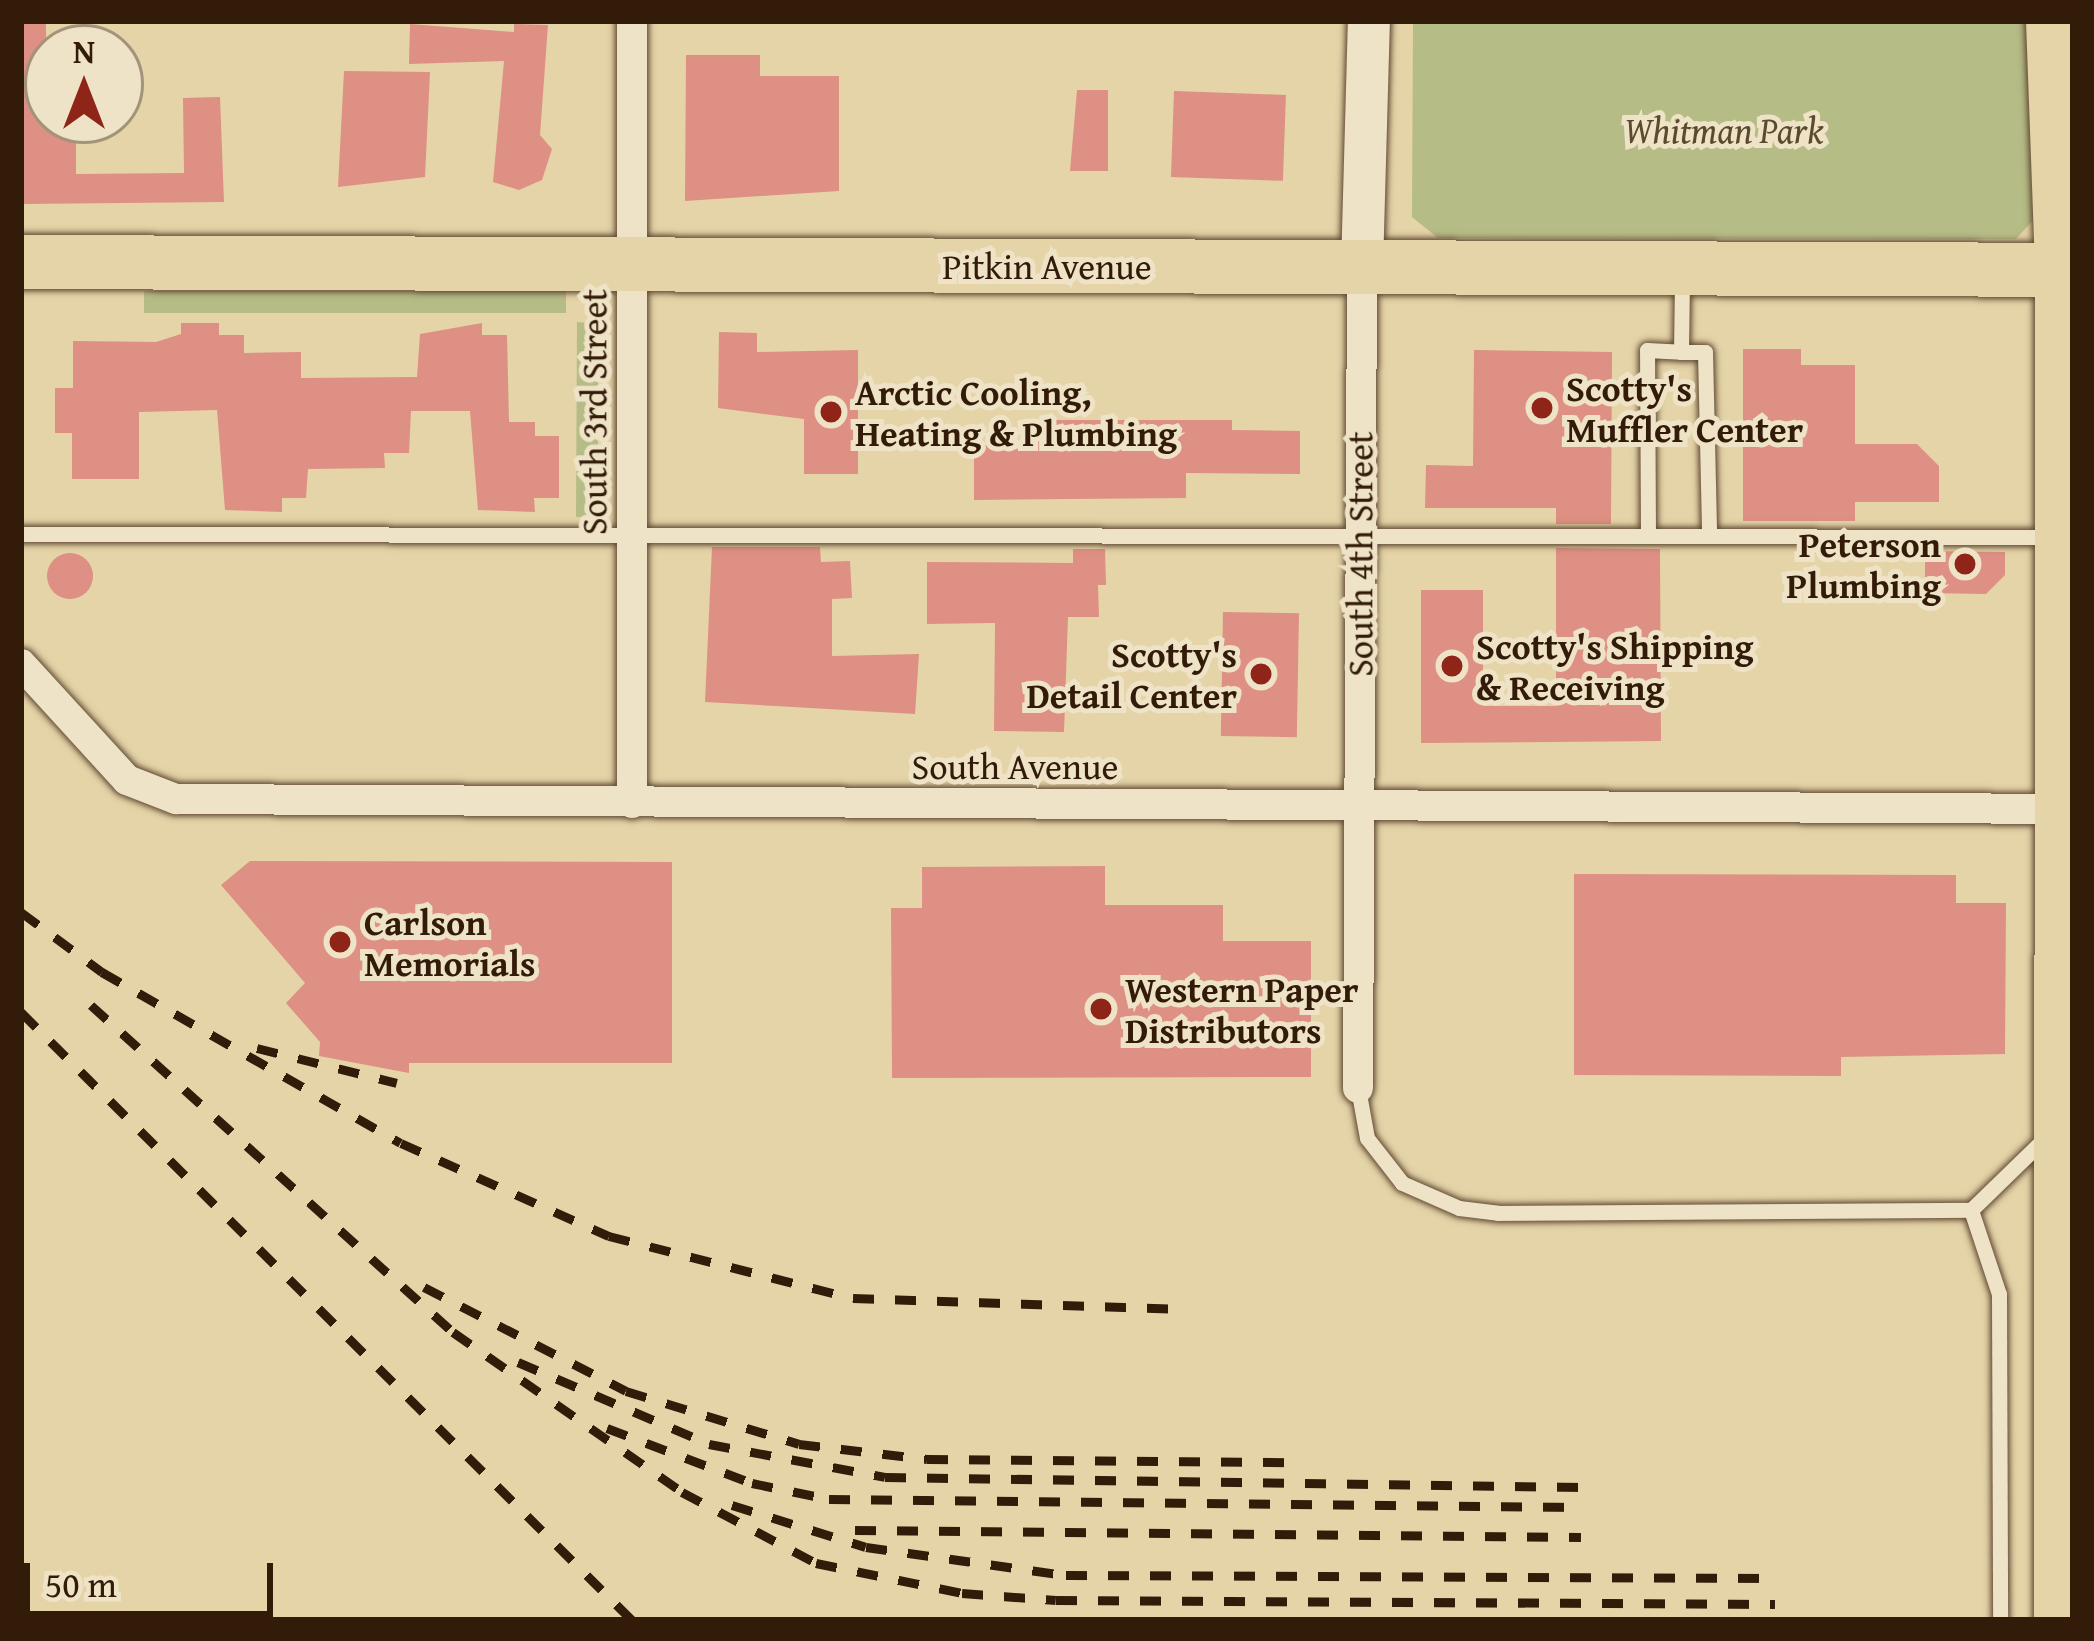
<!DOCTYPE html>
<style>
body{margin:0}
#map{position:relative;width:2094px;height:1641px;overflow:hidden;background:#e5d4a8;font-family:"Gentium Book Plus",serif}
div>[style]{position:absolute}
.green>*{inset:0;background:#b6bc86;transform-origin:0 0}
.building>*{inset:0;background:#dd9083;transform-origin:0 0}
.round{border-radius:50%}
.roads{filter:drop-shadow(0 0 3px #604932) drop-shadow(0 0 3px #604932)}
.lane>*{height:15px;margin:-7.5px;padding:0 7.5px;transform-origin:7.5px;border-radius:7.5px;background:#eee3c6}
.street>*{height:30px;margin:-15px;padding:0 15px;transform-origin:15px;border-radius:15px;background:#eee3c6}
.secondary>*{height:42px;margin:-21px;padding:0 21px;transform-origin:21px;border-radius:21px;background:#eee3c6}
.highway>*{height:54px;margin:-27px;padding:0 27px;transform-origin:27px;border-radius:27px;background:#e5d4a8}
.rail>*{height:9px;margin-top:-4.5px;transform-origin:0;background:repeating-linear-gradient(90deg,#331b0a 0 21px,transparent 0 42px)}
.dots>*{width:33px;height:33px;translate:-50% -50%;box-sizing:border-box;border:6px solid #eee3c6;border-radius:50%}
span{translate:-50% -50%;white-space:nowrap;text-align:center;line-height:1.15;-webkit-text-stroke:10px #eee3c6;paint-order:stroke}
.park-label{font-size:36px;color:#5a4b2f;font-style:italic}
.street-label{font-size:36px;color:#331b0a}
.poi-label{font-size:36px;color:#331b0a;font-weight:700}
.left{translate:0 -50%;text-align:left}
.right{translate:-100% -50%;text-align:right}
.frame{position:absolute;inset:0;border:24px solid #331b0a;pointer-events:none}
.north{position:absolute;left:24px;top:24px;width:120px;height:120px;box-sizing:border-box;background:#eee3c6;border:3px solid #a3937b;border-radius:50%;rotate:0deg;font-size:33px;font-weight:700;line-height:48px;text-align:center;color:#331b0a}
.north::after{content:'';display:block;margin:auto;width:42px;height:54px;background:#8f2418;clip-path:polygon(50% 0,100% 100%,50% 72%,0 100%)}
.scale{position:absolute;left:24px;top:1563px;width:249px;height:54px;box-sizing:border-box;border:6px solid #331b0a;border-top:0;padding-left:15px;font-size:36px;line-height:42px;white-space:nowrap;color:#331b0a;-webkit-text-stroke:9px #eee3c6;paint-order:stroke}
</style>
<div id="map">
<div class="green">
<div style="clip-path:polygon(1413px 21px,2031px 21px,2037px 216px,2016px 239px,1438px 238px,1412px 217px)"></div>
<div style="left:144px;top:291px;width:422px;height:22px"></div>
<div style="clip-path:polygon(577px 322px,598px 324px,598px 509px,587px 517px,576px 517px)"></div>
</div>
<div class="building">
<div style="clip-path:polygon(21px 21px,46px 21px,46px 111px,48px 120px,76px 120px,76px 174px,184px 173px,183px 98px,220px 97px,224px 202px,21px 204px)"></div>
<div style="clip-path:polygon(410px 24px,514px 32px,514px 24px,548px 25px,540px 135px,552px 149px,542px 180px,519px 190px,493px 182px,504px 61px,409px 64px)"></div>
<div style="clip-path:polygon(686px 55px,760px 55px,760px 76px,839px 76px,839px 191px,685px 201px)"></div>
<div style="clip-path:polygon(344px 71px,430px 72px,425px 177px,338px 187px)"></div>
<div style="clip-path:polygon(1077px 90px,1108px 90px,1108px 171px,1070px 171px)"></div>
<div style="left:1174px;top:91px;width:112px;height:86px;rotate:2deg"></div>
<div style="clip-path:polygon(181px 323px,219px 323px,219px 335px,244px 335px,244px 353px,301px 352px,301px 378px,417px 377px,420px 334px,482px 323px,482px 335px,507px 335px,509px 422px,535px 422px,535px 436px,559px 436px,559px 498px,534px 498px,535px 512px,478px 510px,470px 411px,411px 411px,409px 453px,384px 453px,385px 468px,308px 469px,306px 498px,282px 498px,282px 512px,225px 510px,217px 410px,139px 412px,139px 479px,72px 479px,72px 433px,55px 433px,55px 388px,73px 388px,73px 341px,156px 342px,181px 334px)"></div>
<div style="clip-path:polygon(719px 332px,757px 333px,757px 352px,858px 350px,858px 474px,804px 474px,804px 419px,718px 408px)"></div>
<div style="clip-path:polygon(1743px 349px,1801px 349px,1801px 365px,1855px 365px,1855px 444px,1917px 444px,1939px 466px,1939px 502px,1855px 502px,1855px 521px,1743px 521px)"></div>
<div style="clip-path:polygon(1474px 350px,1612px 352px,1611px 524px,1556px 524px,1556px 508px,1425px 508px,1426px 465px,1473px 466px)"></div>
<div style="clip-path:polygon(1038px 420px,1232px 420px,1232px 430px,1300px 431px,1300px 474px,1186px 473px,1186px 498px,974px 500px,974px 445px,1038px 445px)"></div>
<div style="clip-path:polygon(712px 547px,820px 547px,821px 562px,850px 561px,852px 598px,832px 599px,832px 656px,919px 654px,915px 714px,705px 702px)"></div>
<div style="clip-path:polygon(1556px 548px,1660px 549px,1661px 741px,1421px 743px,1421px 590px,1483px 590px,1483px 706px,1556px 706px)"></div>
<div style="clip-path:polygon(1073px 549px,1105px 549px,1106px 585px,1098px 585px,1099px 617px,1068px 617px,1064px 732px,994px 731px,995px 623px,927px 624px,927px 562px,1073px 563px)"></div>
<div style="clip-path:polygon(1925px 551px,2005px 552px,2005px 575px,1986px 594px,1925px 593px)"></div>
<div class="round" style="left:47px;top:553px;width:46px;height:46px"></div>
<div style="left:1223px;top:612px;width:76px;height:124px;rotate:1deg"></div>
<div style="clip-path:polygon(250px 861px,672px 862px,672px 1063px,409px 1063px,409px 1073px,319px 1056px,320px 1042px,286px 1003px,305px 983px,221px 885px)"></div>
<div style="clip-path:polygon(1105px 866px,1105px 905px,1223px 905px,1223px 941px,1311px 941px,1311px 1077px,892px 1078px,891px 908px,922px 908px,922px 867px)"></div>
<div style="clip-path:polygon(1574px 874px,1956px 875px,1956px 903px,2006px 903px,2005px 1054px,1841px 1057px,1841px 1076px,1574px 1075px)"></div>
</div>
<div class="roads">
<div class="lane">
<div style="left:1681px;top:352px;width:24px"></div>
<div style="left:1705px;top:352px;width:183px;rotate:88.7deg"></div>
<div style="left:21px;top:534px;width:2031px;rotate:0.08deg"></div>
<div style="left:1648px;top:534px;width:184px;rotate:-90.3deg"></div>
<div style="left:1647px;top:350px;width:34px;rotate:3deg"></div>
<div style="left:1681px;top:352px;width:74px;rotate:-89.2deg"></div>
<div style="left:1358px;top:1088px;width:51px;rotate:79.8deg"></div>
<div style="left:1367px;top:1138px;width:57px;rotate:52.1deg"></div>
<div style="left:1402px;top:1183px;width:62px;rotate:23.7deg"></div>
<div style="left:1459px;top:1208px;width:39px;rotate:7deg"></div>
<div style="left:1498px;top:1213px;width:473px;rotate:-0.4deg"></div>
<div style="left:1971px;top:1210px;width:102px;rotate:-44.2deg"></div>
<div style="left:1971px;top:1210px;width:89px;rotate:71.6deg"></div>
<div style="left:1999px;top:1294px;width:326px;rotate:89.8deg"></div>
</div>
<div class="street">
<div style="left:21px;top:664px;width:157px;rotate:47.6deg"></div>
<div style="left:127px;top:780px;width:53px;rotate:21.2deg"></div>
<div style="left:176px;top:799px;width:1887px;rotate:0.3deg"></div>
<div style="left:632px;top:803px;width:782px;rotate:-90deg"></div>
<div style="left:1358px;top:1088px;width:820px;rotate:-89.72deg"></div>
</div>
<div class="secondary">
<div style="left:1362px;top:268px;width:247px;rotate:-88.4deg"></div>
</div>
<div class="highway">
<div style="left:2053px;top:21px;width:249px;rotate:87.9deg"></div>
<div style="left:2062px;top:270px;width:1350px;rotate:90.04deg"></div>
<div style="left:21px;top:262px;width:2052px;rotate:0.22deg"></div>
</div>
</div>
<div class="rail">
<div style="left:21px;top:912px;width:101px;rotate:36.5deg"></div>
<div style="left:102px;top:972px;width:344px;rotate:29.8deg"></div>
<div style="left:401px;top:1143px;width:228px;rotate:24.1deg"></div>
<div style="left:609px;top:1236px;width:252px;rotate:14.3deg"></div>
<div style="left:853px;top:1298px;width:332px;rotate:1.9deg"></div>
<div style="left:91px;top:1005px;width:488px;rotate:42.1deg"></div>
<div style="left:453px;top:1332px;width:279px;rotate:34.9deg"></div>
<div style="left:682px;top:1492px;width:152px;rotate:27.9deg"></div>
<div style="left:816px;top:1563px;width:149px;rotate:11.6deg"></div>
<div style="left:962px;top:1593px;width:94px;rotate:4.3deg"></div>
<div style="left:1056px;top:1600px;width:719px;rotate:0.32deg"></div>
<div style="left:21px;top:1012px;width:862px;rotate:44.86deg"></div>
<div style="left:257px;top:1048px;width:144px;rotate:14deg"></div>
<div style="left:424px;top:1287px;width:227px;rotate:27.2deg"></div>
<div style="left:626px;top:1391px;width:181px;rotate:17deg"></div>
<div style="left:799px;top:1444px;width:129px;rotate:6.7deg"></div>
<div style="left:927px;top:1459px;width:362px;rotate:0.5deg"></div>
<div style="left:518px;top:1362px;width:208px;rotate:23.2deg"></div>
<div style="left:709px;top:1444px;width:179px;rotate:10.6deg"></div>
<div style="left:885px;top:1477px;width:699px;rotate:0.82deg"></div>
<div style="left:607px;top:1428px;width:155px;rotate:20.8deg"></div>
<div style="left:752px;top:1483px;width:79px;rotate:11.7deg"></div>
<div style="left:829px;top:1499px;width:754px;rotate:0.61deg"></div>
<div style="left:732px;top:1505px;width:140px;rotate:17.4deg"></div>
<div style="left:866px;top:1547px;width:202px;rotate:8deg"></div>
<div style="left:1066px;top:1575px;width:709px;rotate:0.24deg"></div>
<div style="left:855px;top:1530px;width:726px;rotate:0.55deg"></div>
</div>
<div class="dots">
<div style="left:1542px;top:408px;background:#8f2418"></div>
<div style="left:831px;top:412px;background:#8f2418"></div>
<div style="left:1965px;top:564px;background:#8f2418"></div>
<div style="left:1452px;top:666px;background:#8f2418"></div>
<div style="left:1261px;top:674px;background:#8f2418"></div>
<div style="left:340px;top:942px;background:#8f2418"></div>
<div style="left:1101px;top:1009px;background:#8f2418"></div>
</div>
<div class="park-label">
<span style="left:1724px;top:130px">Whitman Park</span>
</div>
<div class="street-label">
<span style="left:1047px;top:266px">Pitkin Avenue</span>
<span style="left:593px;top:412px;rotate:-90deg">South 3rd Street</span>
<span style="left:1359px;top:554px;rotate:-90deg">South 4th Street</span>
<span style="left:1015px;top:766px">South Avenue</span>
</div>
<div class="poi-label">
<span class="left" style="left:1566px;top:408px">Scotty's<br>Muffler Center</span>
<span class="left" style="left:855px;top:412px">Arctic Cooling,<br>Heating &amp; Plumbing</span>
<span class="right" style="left:1941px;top:564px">Peterson<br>Plumbing</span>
<span class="left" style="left:1476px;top:666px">Scotty's Shipping<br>&amp; Receiving</span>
<span class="right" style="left:1237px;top:674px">Scotty's<br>Detail Center</span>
<span class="left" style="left:364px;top:942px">Carlson<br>Memorials</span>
<span class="left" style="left:1125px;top:1009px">Western Paper<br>Distributors</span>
</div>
<div class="frame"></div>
<div class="north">N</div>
<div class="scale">50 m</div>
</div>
